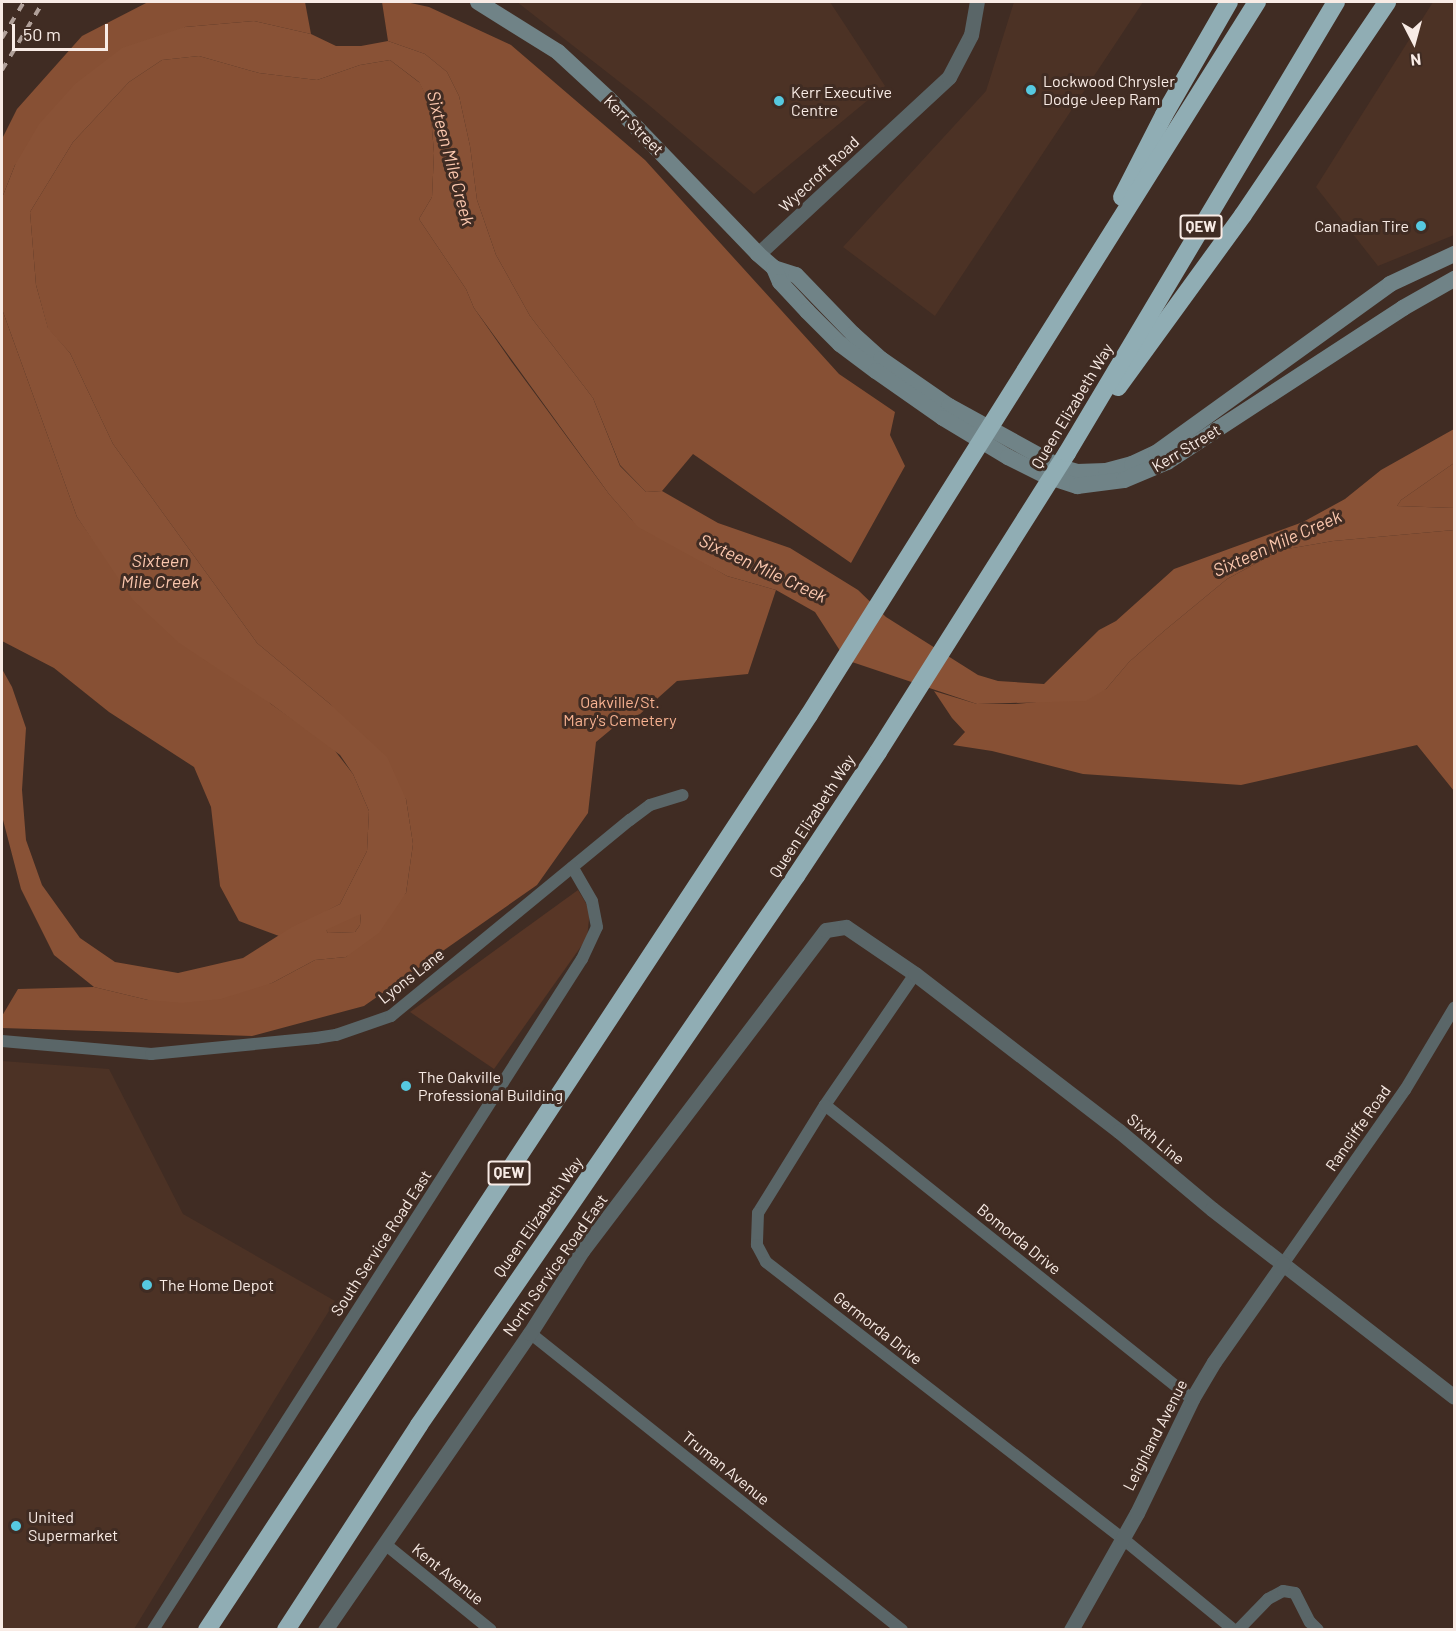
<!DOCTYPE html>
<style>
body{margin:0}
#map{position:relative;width:1456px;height:1631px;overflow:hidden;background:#402c23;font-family:Barlow,sans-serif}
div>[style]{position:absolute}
.built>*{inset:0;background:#4c3225}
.green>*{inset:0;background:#583626}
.forest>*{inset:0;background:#875034}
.water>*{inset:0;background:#895236}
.minor>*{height:12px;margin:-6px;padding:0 6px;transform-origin:6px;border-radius:6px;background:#5a6668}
.tertiary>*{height:15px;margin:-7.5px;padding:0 7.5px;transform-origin:7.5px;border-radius:7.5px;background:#5a6668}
.secondary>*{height:16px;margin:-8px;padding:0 8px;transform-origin:8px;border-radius:8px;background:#708387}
.motorway>*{height:18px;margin:-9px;padding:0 9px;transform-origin:9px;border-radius:9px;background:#90adb4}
.rail>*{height:4px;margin-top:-2px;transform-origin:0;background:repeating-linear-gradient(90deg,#b0a099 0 8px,transparent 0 16px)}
.dots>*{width:16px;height:16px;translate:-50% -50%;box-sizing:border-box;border:3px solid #402c23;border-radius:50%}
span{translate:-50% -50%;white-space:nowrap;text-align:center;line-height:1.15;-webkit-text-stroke:6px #402c23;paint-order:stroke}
.shield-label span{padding:2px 4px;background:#402c23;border:2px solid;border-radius:4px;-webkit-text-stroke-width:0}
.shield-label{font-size:15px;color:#f8ebe5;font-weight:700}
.poi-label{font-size:16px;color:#f8ebe5}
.left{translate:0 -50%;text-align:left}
.right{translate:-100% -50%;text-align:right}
.street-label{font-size:16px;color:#f8ebe5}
.park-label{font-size:16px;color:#f8b392}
.water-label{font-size:18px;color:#fbc7ae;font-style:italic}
.frame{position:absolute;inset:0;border:3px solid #f8ebe5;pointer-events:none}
.north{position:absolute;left:1384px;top:12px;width:60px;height:60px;-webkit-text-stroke:4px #402c23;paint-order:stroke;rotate:174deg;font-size:16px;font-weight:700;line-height:24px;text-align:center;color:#f8ebe5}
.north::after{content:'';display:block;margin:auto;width:21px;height:27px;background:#f8ebe5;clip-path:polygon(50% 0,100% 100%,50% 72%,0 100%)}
.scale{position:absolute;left:12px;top:24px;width:96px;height:27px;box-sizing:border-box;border:3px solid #f8ebe5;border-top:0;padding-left:8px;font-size:18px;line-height:21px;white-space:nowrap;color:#f8ebe5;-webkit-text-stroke:4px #402c23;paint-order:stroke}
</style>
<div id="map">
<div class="built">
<div style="clip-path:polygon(517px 2px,830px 2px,885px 86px,754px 194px,644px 101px)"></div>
<div style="clip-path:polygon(1014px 2px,1143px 2px,935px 316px,843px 247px,986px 91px)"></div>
<div style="clip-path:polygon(1433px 2px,1454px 2px,1454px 235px,1378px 266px,1316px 187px)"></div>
<div style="clip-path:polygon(2px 1061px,109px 1069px,183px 1214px,335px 1301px,134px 1629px,2px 1629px)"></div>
</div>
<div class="green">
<div style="clip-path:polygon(578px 890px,590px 910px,587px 938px,494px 1069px,410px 1012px)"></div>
</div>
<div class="forest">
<div style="clip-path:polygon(148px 2px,305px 2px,311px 34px,254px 21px,185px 27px,15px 165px,2px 198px,2px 139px,17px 109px,82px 36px)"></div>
<div style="clip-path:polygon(382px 2px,406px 2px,429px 7px,511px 45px,645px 160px,839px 374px,895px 412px,890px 435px,905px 466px,851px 563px,693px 454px,662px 491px,646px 492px,620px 465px,593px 398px,530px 316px,496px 255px,477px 200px,470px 146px,459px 96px,447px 72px,425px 54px,388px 41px)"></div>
<div style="clip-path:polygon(199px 56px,259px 73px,317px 80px,360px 65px,390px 60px,420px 83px,430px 104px,434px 153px,432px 197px,419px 219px,466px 289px,474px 308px,511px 361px,609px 494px,632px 520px,727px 576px,776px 590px,748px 674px,677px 681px,640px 714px,620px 722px,596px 742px,588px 813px,537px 885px,364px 1006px,252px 1036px,2px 1028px,2px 1016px,18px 989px,94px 987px,148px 1000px,272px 983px,315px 960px,346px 957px,406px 893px,413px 844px,406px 799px,330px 704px,257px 643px,113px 444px,70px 353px,48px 329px,36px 285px,30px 212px,73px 142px,129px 82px,162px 60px)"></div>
<div style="clip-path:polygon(2px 309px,77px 517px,106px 558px,271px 704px,332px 747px,353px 774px,369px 811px,367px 851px,340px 904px,279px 936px,239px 921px,220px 886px,211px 807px,194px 767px,109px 712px,54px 668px,2px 641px)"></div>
<div style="clip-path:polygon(1454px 463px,1454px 508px,1397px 506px,1401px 500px)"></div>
<div style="clip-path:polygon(1454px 530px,1454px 791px,1417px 745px,1241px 785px,1083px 774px,992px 751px,953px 745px,965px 732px,952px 718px,934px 691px,977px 704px,1015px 704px,1047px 701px,1106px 689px,1129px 662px,1164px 631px,1227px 579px,1281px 550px,1333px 541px)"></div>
<div style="clip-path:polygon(361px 913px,360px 925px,355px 932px,328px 933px,325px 929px)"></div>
</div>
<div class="water">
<div style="clip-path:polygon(evenodd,254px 21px,311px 34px,336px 46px,361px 46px,388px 41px,425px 54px,447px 72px,459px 96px,470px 146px,477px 200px,496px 255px,530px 316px,593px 398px,620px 466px,646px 492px,662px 491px,718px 523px,790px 548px,858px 590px,886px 617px,978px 675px,998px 681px,1044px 684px,1099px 630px,1116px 621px,1174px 569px,1303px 522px,1345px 499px,1381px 470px,1454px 429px,1454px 463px,1401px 500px,1397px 506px,1454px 508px,1454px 530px,1333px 541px,1281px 550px,1227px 579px,1164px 631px,1129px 662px,1106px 689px,1086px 701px,977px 704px,846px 660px,815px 612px,776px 590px,727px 576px,638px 527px,609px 494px,474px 308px,466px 289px,419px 219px,432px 197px,434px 153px,430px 104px,419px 82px,390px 60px,360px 65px,317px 80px,259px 73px,199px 56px,162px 60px,129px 82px,73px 142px,30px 212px,36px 285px,48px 328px,70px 353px,113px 444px,257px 643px,330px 704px,387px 757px,406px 799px,413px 844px,406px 893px,379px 933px,346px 957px,315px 960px,272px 983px,221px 999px,182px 1003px,148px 1000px,94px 987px,54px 955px,21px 889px,2px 816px,2px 669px,12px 687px,26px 728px,22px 790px,26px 840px,42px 885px,80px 938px,115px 962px,178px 973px,243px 958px,292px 927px,340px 904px,367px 851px,369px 811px,353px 774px,340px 755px,271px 704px,179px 643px,133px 600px,77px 517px,2px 309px,2px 198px,15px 165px,39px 124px,75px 84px,122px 48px,185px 27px,254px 21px,361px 914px,360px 925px,355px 932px,328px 933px,326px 930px,361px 914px)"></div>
</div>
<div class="minor">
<div style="left:915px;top:974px;width:159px;rotate:124.5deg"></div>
<div style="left:825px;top:1105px;width:127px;rotate:121.8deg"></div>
<div style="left:758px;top:1213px;width:32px;rotate:92deg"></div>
<div style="left:757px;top:1245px;width:19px;rotate:62deg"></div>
<div style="left:766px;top:1262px;width:450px;rotate:37.8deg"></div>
<div style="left:1122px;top:1538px;width:145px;rotate:39.4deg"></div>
<div style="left:2px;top:1041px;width:150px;rotate:5deg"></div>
<div style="left:151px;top:1054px;width:166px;rotate:-5.5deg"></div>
<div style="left:316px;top:1038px;width:20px;rotate:-9deg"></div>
<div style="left:336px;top:1035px;width:58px;rotate:-19.1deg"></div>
<div style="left:391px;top:1016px;width:309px;rotate:-39.4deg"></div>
<div style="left:630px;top:820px;width:25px;rotate:-37deg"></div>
<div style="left:650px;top:805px;width:34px;rotate:-17deg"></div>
<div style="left:825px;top:1105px;width:470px;rotate:38.7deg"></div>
<div style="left:1283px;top:1264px;width:213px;rotate:-55deg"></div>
<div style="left:1405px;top:1090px;width:96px;rotate:-59.1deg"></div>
<div style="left:530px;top:1333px;width:476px;rotate:38.6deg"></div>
<div style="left:385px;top:1544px;width:136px;rotate:39.1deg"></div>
<div style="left:153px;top:1630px;width:796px;rotate:-57.41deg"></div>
<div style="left:582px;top:959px;width:35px;rotate:-65deg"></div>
<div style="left:597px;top:927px;width:26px;rotate:-101deg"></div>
<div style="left:592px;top:901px;width:39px;rotate:-120deg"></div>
<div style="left:1238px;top:1630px;width:43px;rotate:-45.9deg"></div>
<div style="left:1268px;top:1599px;width:17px;rotate:-28deg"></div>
<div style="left:1283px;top:1591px;width:12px;rotate:9deg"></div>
<div style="left:1295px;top:1593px;width:33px;rotate:63deg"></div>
<div style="left:1310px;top:1622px;width:11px;rotate:45deg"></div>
</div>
<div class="tertiary">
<div style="left:758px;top:254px;width:260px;rotate:-42.8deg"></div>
<div style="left:949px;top:77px;width:47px;rotate:-62.4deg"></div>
<div style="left:971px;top:35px;width:34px;rotate:-80deg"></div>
<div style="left:325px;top:1630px;width:361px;rotate:-55.4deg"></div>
<div style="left:530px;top:1333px;width:97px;rotate:-57.6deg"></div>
<div style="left:582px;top:1251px;width:403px;rotate:-52.8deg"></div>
<div style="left:826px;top:930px;width:20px;rotate:-9deg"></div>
<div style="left:846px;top:927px;width:83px;rotate:34.3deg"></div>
<div style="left:915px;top:974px;width:257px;rotate:37.6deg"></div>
<div style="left:1119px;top:1131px;width:121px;rotate:40deg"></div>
<div style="left:1212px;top:1209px;width:306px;rotate:37.8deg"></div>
<div style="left:1071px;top:1630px;width:134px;rotate:-60.6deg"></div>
<div style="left:1137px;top:1513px;width:127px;rotate:-64.2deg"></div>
<div style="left:1192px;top:1399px;width:43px;rotate:-59.3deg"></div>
<div style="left:1214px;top:1362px;width:120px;rotate:-54.9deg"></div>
</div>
<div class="secondary">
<div style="left:478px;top:2px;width:94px;rotate:32deg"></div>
<div style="left:558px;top:52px;width:69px;rotate:42.7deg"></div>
<div style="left:609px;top:99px;width:215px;rotate:46.1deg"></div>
<div style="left:758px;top:254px;width:21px;rotate:41deg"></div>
<div style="left:774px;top:268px;width:23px;rotate:18deg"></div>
<div style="left:796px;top:275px;width:82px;rotate:46deg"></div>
<div style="left:853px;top:334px;width:38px;rotate:42deg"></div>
<div style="left:881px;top:359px;width:83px;rotate:34.7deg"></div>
<div style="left:949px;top:406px;width:127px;rotate:28.8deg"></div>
<div style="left:1060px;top:467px;width:18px;rotate:16deg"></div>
<div style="left:1077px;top:472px;width:29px;rotate:-2deg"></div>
<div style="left:1106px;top:471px;width:27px;rotate:-15deg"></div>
<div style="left:1132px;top:464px;width:26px;rotate:-25deg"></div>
<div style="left:1156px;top:453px;width:289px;rotate:-35.8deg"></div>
<div style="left:1390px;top:284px;width:71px;rotate:-25.1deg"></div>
<div style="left:774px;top:268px;width:15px;rotate:67deg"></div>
<div style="left:780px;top:282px;width:40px;rotate:47deg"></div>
<div style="left:807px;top:311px;width:47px;rotate:45deg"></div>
<div style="left:840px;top:344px;width:45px;rotate:36.9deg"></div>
<div style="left:876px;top:371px;width:82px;rotate:35deg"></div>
<div style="left:943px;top:418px;width:76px;rotate:31deg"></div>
<div style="left:1008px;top:457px;width:42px;rotate:26.6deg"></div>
<div style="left:1046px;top:476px;width:33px;rotate:18deg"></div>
<div style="left:1077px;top:486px;width:47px;rotate:-7.3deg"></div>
<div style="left:1124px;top:480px;width:47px;rotate:-22.7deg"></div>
<div style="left:1167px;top:462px;width:282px;rotate:-33.1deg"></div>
<div style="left:1403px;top:308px;width:59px;rotate:-29.6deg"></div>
</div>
<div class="motorway">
<div style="left:1122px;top:197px;width:92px;rotate:-62.9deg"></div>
<div style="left:1164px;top:115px;width:130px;rotate:-60.1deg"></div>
<div style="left:1118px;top:387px;width:213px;rotate:-54deg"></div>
<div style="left:1243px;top:215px;width:257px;rotate:-55.9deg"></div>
<div style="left:207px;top:1630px;width:1095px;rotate:-56.66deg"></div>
<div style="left:809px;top:715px;width:842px;rotate:-57.86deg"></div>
<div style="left:286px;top:1630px;width:244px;rotate:-57deg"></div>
<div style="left:419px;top:1425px;width:666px;rotate:-55.52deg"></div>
<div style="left:796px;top:876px;width:149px;rotate:-56.5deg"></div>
<div style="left:878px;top:752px;width:354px;rotate:-57.7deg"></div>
<div style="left:1067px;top:453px;width:525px;rotate:-59.19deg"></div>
</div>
<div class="rail">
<div style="left:2px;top:38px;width:42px;rotate:-58.6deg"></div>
<div style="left:2px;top:70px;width:79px;rotate:-58.9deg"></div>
</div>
<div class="dots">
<div style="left:1031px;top:90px;background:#56c9e0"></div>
<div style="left:779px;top:101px;background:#56c9e0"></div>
<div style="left:1421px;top:226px;background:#56c9e0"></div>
<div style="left:406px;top:1086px;background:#56c9e0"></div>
<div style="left:147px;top:1285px;background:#56c9e0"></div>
<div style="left:16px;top:1526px;background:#56c9e0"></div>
</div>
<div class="shield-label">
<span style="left:1201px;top:227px">QEW</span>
<span style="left:509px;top:1173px">QEW</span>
</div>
<div class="poi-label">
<span class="left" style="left:1043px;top:90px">Lockwood Chrysler<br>Dodge Jeep Ram</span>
<span class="left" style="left:791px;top:101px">Kerr Executive<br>Centre</span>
<span class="right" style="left:1409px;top:226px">Canadian Tire</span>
<span class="left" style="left:418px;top:1086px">The Oakville<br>Professional Building</span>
<span class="left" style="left:159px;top:1285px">The Home Depot</span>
<span class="left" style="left:28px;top:1526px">United<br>Supermarket</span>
</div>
<div class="street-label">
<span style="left:634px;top:125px;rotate:45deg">Kerr Street</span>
<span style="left:819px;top:174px;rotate:-43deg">Wyecroft Road</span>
<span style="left:1072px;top:406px;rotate:-59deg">Queen Elizabeth Way</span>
<span style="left:1186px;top:448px;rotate:-31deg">Kerr Street</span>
<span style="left:812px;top:816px;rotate:-57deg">Queen Elizabeth Way</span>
<span style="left:411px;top:976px;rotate:-38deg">Lyons Lane</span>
<span style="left:1358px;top:1128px;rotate:-55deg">Rancliffe Road</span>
<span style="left:1156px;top:1139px;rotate:40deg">Sixth Line</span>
<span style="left:538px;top:1217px;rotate:-55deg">Queen Elizabeth Way</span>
<span style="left:1019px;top:1239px;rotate:39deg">Bomorda Drive</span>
<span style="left:381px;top:1243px;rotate:-57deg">South Service Road East</span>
<span style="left:555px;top:1265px;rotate:-55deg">North Service Road East</span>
<span style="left:878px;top:1328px;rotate:38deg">Germorda Drive</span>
<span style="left:1155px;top:1435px;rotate:-63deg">Leighland Avenue</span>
<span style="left:726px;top:1468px;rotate:39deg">Truman Avenue</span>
<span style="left:448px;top:1574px;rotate:39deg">Kent Avenue</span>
</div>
<div class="park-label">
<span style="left:620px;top:711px">Oakville/St.<br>Mary's Cemetery</span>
</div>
<div class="water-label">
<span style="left:451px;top:158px;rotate:75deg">Sixteen Mile Creek</span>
<span style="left:1277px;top:543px;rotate:-24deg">Sixteen Mile Creek</span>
<span style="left:160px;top:571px">Sixteen<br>Mile Creek</span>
<span style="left:763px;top:568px;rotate:25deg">Sixteen Mile Creek</span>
</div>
<div class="frame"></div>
<div class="north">N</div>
<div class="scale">50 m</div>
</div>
